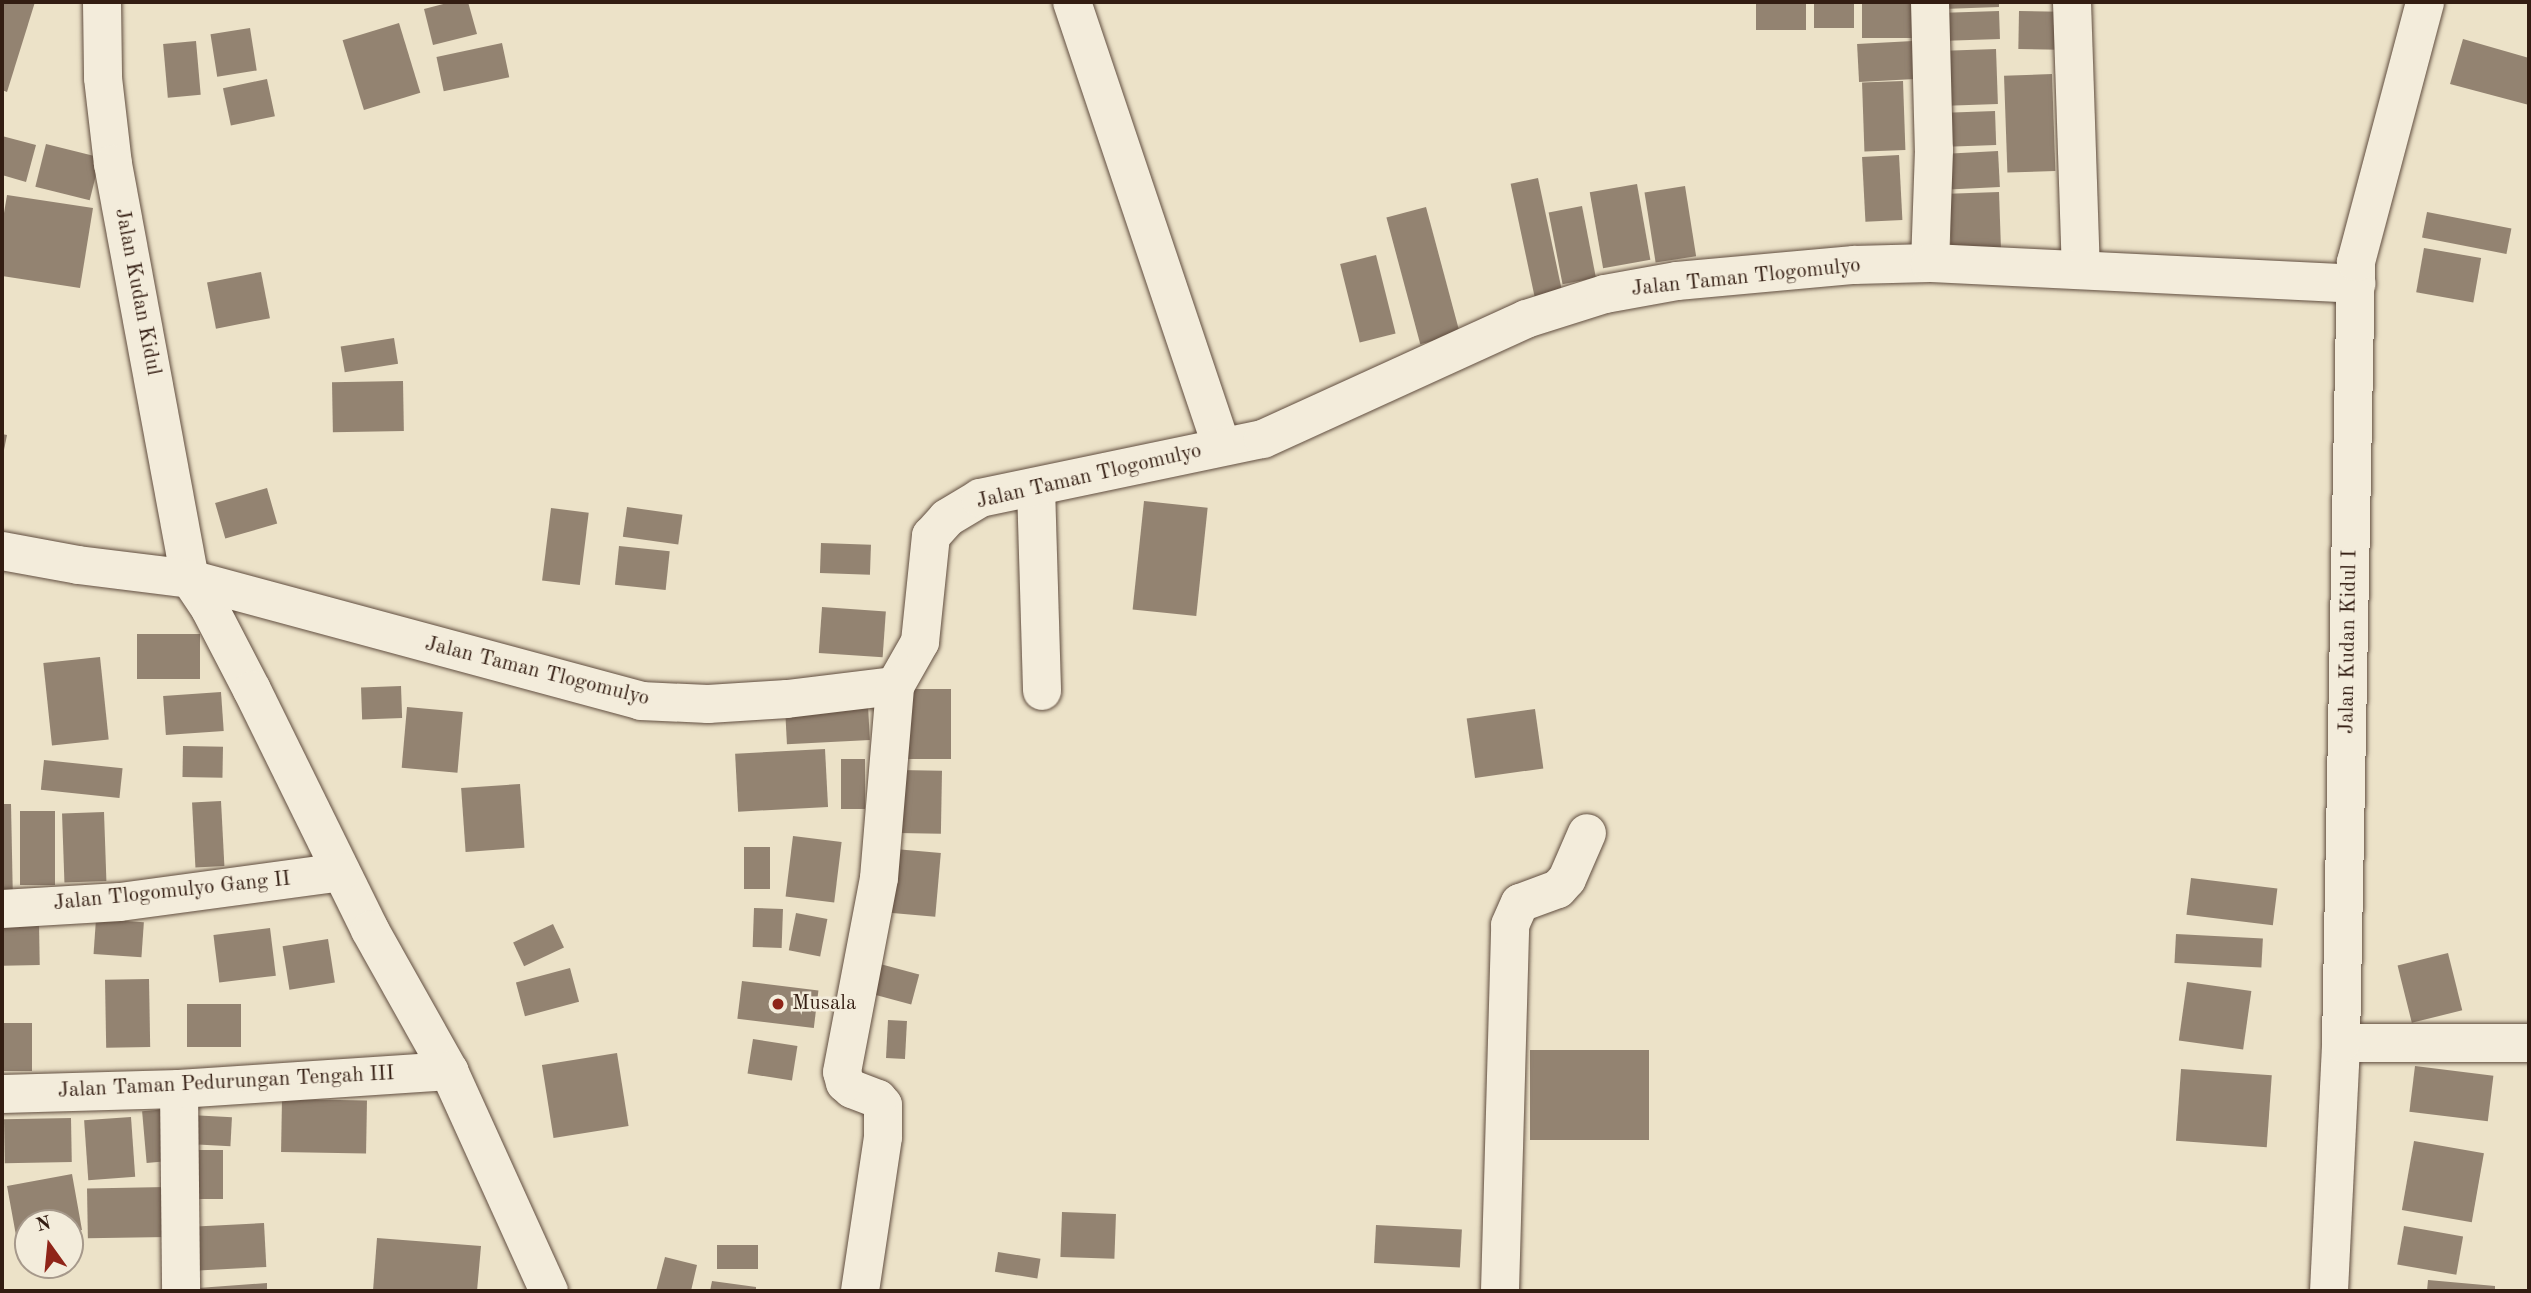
<!DOCTYPE html>
<style>
body{margin:0}
#map{position:relative;width:2531px;height:1293px;overflow:hidden;background:#ece2c8;font-family:"Old Standard TT",serif}
div>[style]{position:absolute}
.building>*{inset:0;background:#938371;transform-origin:0 0}
.roads{filter:drop-shadow(0 0 2px #614e40) drop-shadow(0 0 2px #614e40)}
.minor>*{height:38px;margin:-19px;padding:0 19px;transform-origin:19px;border-radius:19px;background:#f3ecdb}
.dots>*{width:19px;height:19px;translate:-50% -50%;box-sizing:border-box;border:4px solid #f3ecdb;border-radius:50%}
span{translate:-50% -50%;white-space:nowrap;text-align:center;line-height:1.15;-webkit-text-stroke:5px #f3ecdb;paint-order:stroke}
.street-label{font-size:21px;color:#331d12}
.poi-label{font-size:21px;color:#331d12}
.left{translate:0 -50%;text-align:left}
.frame{position:absolute;inset:0;border:4px solid #331d12;pointer-events:none}
.north{position:absolute;left:14px;top:1209px;width:70px;height:70px;box-sizing:border-box;background:#f3ecdb;border:2px solid #a6998b;border-radius:50%;rotate:345deg;font-size:19px;font-weight:700;line-height:28px;text-align:center;color:#331d12}
.north::after{content:'';display:block;margin:auto;width:24px;height:32px;background:#8f2418;clip-path:polygon(50% 0,100% 100%,50% 72%,0 100%)}
</style>
<div id="map">
<div class="building">
<div style="clip-path:polygon(2px 2px,35px 2px,7px 92px,2px 90px)"></div>
<div style="clip-path:polygon(451px 2px,468px 2px,477px 34px,433px 45px,424px 9px)"></div>
<div style="left:1756px;top:2px;width:50px;height:28px"></div>
<div style="left:1814px;top:2px;width:40px;height:26px"></div>
<div style="left:1862px;top:2px;width:52px;height:36px"></div>
<div style="clip-path:polygon(1943px 2px,1999px 2px,1999px 7px,1943px 9px)"></div>
<div style="left:1999px;top:11px;width:28px;height:53px;rotate:88deg"></div>
<div style="left:2019px;top:11px;width:41px;height:38px;rotate:1deg"></div>
<div style="left:399px;top:23px;width:73px;height:59px;rotate:73deg"></div>
<div style="left:250px;top:28px;width:43px;height:40px;rotate:81deg"></div>
<div style="clip-path:polygon(2463px 39px,2529px 58px,2529px 105px,2450px 84px)"></div>
<div style="left:196px;top:41px;width:54px;height:33px;rotate:85deg"></div>
<div style="left:1913px;top:41px;width:38px;height:56px;rotate:87deg"></div>
<div style="left:502px;top:43px;width:35px;height:67px;rotate:78deg"></div>
<div style="left:1996px;top:49px;width:55px;height:51px;rotate:88deg"></div>
<div style="left:2052px;top:74px;width:97px;height:48px;rotate:88deg"></div>
<div style="left:267px;top:79px;width:38px;height:45px;rotate:78deg"></div>
<div style="left:1903px;top:81px;width:69px;height:41px;rotate:88deg"></div>
<div style="left:1995px;top:111px;width:34px;height:49px;rotate:88deg"></div>
<div style="clip-path:polygon(2px 136px,36px 145px,26px 182px,2px 175px)"></div>
<div style="left:46px;top:144px;width:56px;height:44px;rotate:14deg"></div>
<div style="left:1998px;top:151px;width:36px;height:51px;rotate:87deg"></div>
<div style="left:1899px;top:155px;width:65px;height:37px;rotate:87deg"></div>
<div style="left:1538px;top:178px;width:115px;height:28px;rotate:78deg"></div>
<div style="left:1637px;top:184px;width:77px;height:48px;rotate:80deg"></div>
<div style="left:1685px;top:186px;width:71px;height:41px;rotate:81deg"></div>
<div style="left:1999px;top:192px;width:61px;height:50px;rotate:88deg"></div>
<div style="clip-path:polygon(7px 195px,93px 208px,80px 288px,2px 276px,2px 225px)"></div>
<div style="left:1582px;top:206px;width:73px;height:34px;rotate:79deg"></div>
<div style="left:1426px;top:207px;width:131px;height:41px;rotate:75deg"></div>
<div style="left:2427px;top:212px;width:86px;height:26px;rotate:11deg"></div>
<div style="left:2424px;top:248px;width:58px;height:45px;rotate:10deg"></div>
<div style="left:1376px;top:255px;width:81px;height:37px;rotate:76deg"></div>
<div style="left:261px;top:272px;width:47px;height:55px;rotate:79deg"></div>
<div style="left:394px;top:338px;width:26px;height:54px;rotate:81deg"></div>
<div style="left:403px;top:381px;width:50px;height:71px;rotate:89deg"></div>
<div style="clip-path:polygon(2px 434px,7px 435px,3px 455px,2px 455px)"></div>
<div style="left:267px;top:488px;width:37px;height:54px;rotate:74deg"></div>
<div style="left:1144px;top:501px;width:64px;height:109px;rotate:6deg"></div>
<div style="left:627px;top:507px;width:56px;height:30px;rotate:8deg"></div>
<div style="left:551px;top:508px;width:38px;height:73px;rotate:7deg"></div>
<div style="left:821px;top:543px;width:50px;height:30px;rotate:2deg"></div>
<div style="left:619px;top:546px;width:51px;height:39px;rotate:6deg"></div>
<div style="left:822px;top:607px;width:64px;height:46px;rotate:4deg"></div>
<div style="left:137px;top:634px;width:63px;height:45px"></div>
<div style="left:100px;top:657px;width:83px;height:57px;rotate:84deg"></div>
<div style="left:401px;top:686px;width:32px;height:40px;rotate:88deg"></div>
<div style="left:906px;top:689px;width:45px;height:70px"></div>
<div style="left:221px;top:692px;width:39px;height:58px;rotate:86deg"></div>
<div style="left:868px;top:705px;width:35px;height:83px;rotate:87deg"></div>
<div style="left:407px;top:707px;width:56px;height:61px;rotate:5deg"></div>
<div style="left:1535px;top:709px;width:60px;height:69px;rotate:82deg"></div>
<div style="left:183px;top:746px;width:40px;height:31px;rotate:1deg"></div>
<div style="left:825px;top:749px;width:58px;height:90px;rotate:87deg"></div>
<div style="left:841px;top:759px;width:24px;height:50px"></div>
<div style="left:44px;top:760px;width:79px;height:30px;rotate:6deg"></div>
<div style="left:899px;top:770px;width:43px;height:63px;rotate:1deg"></div>
<div style="left:520px;top:784px;width:64px;height:59px;rotate:86deg"></div>
<div style="left:221px;top:801px;width:65px;height:29px;rotate:87deg"></div>
<div style="clip-path:polygon(2px 804px,11px 804px,13px 904px,2px 904px)"></div>
<div style="left:20px;top:811px;width:35px;height:74px"></div>
<div style="left:104px;top:812px;width:69px;height:42px;rotate:88deg"></div>
<div style="left:793px;top:836px;width:49px;height:61px;rotate:7deg"></div>
<div style="left:744px;top:847px;width:26px;height:42px"></div>
<div style="left:895px;top:849px;width:46px;height:64px;rotate:5deg"></div>
<div style="left:2191px;top:878px;width:87px;height:37px;rotate:7deg"></div>
<div style="left:754px;top:908px;width:29px;height:39px;rotate:2deg"></div>
<div style="left:796px;top:913px;width:32px;height:38px;rotate:11deg"></div>
<div style="left:96px;top:919px;width:48px;height:35px;rotate:4deg"></div>
<div style="left:39px;top:923px;width:42px;height:37px;rotate:89deg"></div>
<div style="left:553px;top:924px;width:26px;height:44px;rotate:65deg"></div>
<div style="left:270px;top:928px;width:48px;height:57px;rotate:83deg"></div>
<div style="left:2176px;top:934px;width:87px;height:29px;rotate:3deg"></div>
<div style="left:328px;top:939px;width:44px;height:46px;rotate:81deg"></div>
<div style="left:2448px;top:953px;width:59px;height:52px;rotate:76deg"></div>
<div style="left:869px;top:961px;width:52px;height:31px;rotate:15deg"></div>
<div style="left:570px;top:968px;width:35px;height:56px;rotate:75deg"></div>
<div style="left:149px;top:979px;width:68px;height:44px;rotate:89deg"></div>
<div style="left:742px;top:981px;width:77px;height:38px;rotate:7deg"></div>
<div style="left:2187px;top:982px;width:65px;height:59px;rotate:8deg"></div>
<div style="left:241px;top:1004px;width:43px;height:54px;rotate:90deg"></div>
<div style="left:888px;top:1020px;width:19px;height:38px;rotate:3deg"></div>
<div style="left:2px;top:1023px;width:30px;height:48px"></div>
<div style="left:753px;top:1039px;width:45px;height:35px;rotate:9deg"></div>
<div style="left:1530px;top:1050px;width:119px;height:90px"></div>
<div style="left:617px;top:1053px;width:74px;height:76px;rotate:81deg"></div>
<div style="left:2415px;top:1066px;width:79px;height:46px;rotate:7deg"></div>
<div style="left:2181px;top:1069px;width:91px;height:72px;rotate:4deg"></div>
<div style="left:282px;top:1099px;width:85px;height:53px;rotate:1deg"></div>
<div style="left:167px;top:1109px;width:52px;height:25px;rotate:85deg"></div>
<div style="left:190px;top:1115px;width:42px;height:29px;rotate:3deg"></div>
<div style="left:131px;top:1117px;width:60px;height:47px;rotate:86deg"></div>
<div style="left:71px;top:1118px;width:44px;height:67px;rotate:89deg"></div>
<div style="left:2414px;top:1141px;width:71px;height:70px;rotate:10deg"></div>
<div style="left:194px;top:1150px;width:29px;height:49px"></div>
<div style="clip-path:polygon(72px 1174px,82px 1230px,70px 1232px,70px 1223px,28px 1223px,28px 1239px,17px 1241px,7px 1186px)"></div>
<div style="left:166px;top:1187px;width:50px;height:79px;rotate:89deg"></div>
<div style="left:1062px;top:1212px;width:54px;height:45px;rotate:2deg"></div>
<div style="left:264px;top:1223px;width:44px;height:68px;rotate:87deg"></div>
<div style="left:1376px;top:1225px;width:86px;height:38px;rotate:3deg"></div>
<div style="left:2404px;top:1226px;width:60px;height:39px;rotate:10deg"></div>
<div style="clip-path:polygon(377px 1238px,481px 1246px,477px 1291px,373px 1291px)"></div>
<div style="left:717px;top:1245px;width:41px;height:24px"></div>
<div style="left:998px;top:1252px;width:43px;height:20px;rotate:9deg"></div>
<div style="clip-path:polygon(665px 1257px,697px 1265px,691px 1291px,656px 1291px)"></div>
<div style="clip-path:polygon(2428px 1280px,2495px 1286px,2495px 1291px,2427px 1291px)"></div>
<div style="clip-path:polygon(712px 1281px,756px 1287px,756px 1291px,710px 1291px)"></div>
<div style="clip-path:polygon(267px 1283px,267px 1291px,199px 1291px,198px 1288px)"></div>
</div>
<div class="roads">
<div class="minor">
<div style="left:102px;top:2px;width:76px;rotate:89.2deg"></div>
<div style="left:103px;top:78px;width:87px;rotate:83.4deg"></div>
<div style="left:113px;top:164px;width:422px;rotate:79.5deg"></div>
<div style="left:190px;top:579px;width:36px;rotate:56deg"></div>
<div style="left:210px;top:609px;width:91px;rotate:62.6deg"></div>
<div style="left:252px;top:690px;width:267px;rotate:63.8deg"></div>
<div style="left:370px;top:930px;width:162px;rotate:60.7deg"></div>
<div style="left:449px;top:1071px;width:242px;rotate:65.6deg"></div>
<div style="left:1072px;top:2px;width:468px;rotate:71.4deg"></div>
<div style="left:1930px;top:2px;width:148px;rotate:88.5deg"></div>
<div style="left:1934px;top:150px;width:113px;rotate:92deg"></div>
<div style="left:2072px;top:2px;width:267px;rotate:88.1deg"></div>
<div style="left:1036px;top:487px;width:204px;rotate:88.3deg"></div>
<div style="left:2px;top:551px;width:77px;rotate:10.4deg"></div>
<div style="left:78px;top:565px;width:113px;rotate:7.1deg"></div>
<div style="left:190px;top:579px;width:467px;rotate:15.1deg"></div>
<div style="left:641px;top:701px;width:67px;rotate:2.6deg"></div>
<div style="left:708px;top:704px;width:79px;rotate:-3.6deg"></div>
<div style="left:787px;top:699px;width:109px;rotate:-6.9deg"></div>
<div style="left:895px;top:686px;width:51px;rotate:-60.4deg"></div>
<div style="left:920px;top:642px;width:107px;rotate:-84.1deg"></div>
<div style="left:931px;top:536px;width:24px;rotate:-48deg"></div>
<div style="left:947px;top:518px;width:39px;rotate:-31deg"></div>
<div style="left:980px;top:498px;width:289px;rotate:-11.8deg"></div>
<div style="left:1263px;top:439px;width:289px;rotate:-24.5deg"></div>
<div style="left:1526px;top:319px;width:83px;rotate:-17.6deg"></div>
<div style="left:1605px;top:294px;width:73px;rotate:-10.2deg"></div>
<div style="left:1677px;top:281px;width:178px;rotate:-5.2deg"></div>
<div style="left:1854px;top:265px;width:76px;rotate:-1.5deg"></div>
<div style="left:1930px;top:263px;width:427px;rotate:2.8deg"></div>
<div style="left:2px;top:909px;width:118px;rotate:-3.4deg"></div>
<div style="left:120px;top:902px;width:223px;rotate:-7.7deg"></div>
<div style="left:2341px;top:1043px;width:188px"></div>
<div style="left:179px;top:1089px;width:202px;rotate:89.4deg"></div>
<div style="left:2px;top:1094px;width:177px;rotate:-1.6deg"></div>
<div style="left:179px;top:1089px;width:271px;rotate:-3.8deg"></div>
<div style="left:860px;top:1291px;width:156px;rotate:-81.5deg"></div>
<div style="left:883px;top:1137px;width:32px;rotate:-90deg"></div>
<div style="left:883px;top:1105px;width:8px;rotate:-130deg"></div>
<div style="left:878px;top:1099px;width:28px;rotate:-159deg"></div>
<div style="left:852px;top:1089px;width:9px;rotate:-139deg"></div>
<div style="left:845px;top:1083px;width:11px;rotate:-105deg"></div>
<div style="left:842px;top:1072px;width:197px;rotate:-79.2deg"></div>
<div style="left:879px;top:878px;width:193px;rotate:-85.2deg"></div>
<div style="left:1500px;top:1291px;width:366px;rotate:-88.4deg"></div>
<div style="left:1510px;top:925px;width:24px;rotate:-66deg"></div>
<div style="left:1520px;top:903px;width:40px;rotate:-20.2deg"></div>
<div style="left:1558px;top:889px;width:13px;rotate:-48deg"></div>
<div style="left:1567px;top:879px;width:50px;rotate:-66.5deg"></div>
<div style="left:2329px;top:1291px;width:248px;rotate:-87.2deg"></div>
<div style="left:2341px;top:1043px;width:781px;rotate:-88.9deg"></div>
<div style="left:2356px;top:262px;width:269px;rotate:-75.1deg"></div>
</div>
</div>
<div class="dots">
<div style="left:778px;top:1004px;background:#8f2418"></div>
</div>
<div class="street-label">
<span style="left:1746px;top:278px;rotate:-6deg">Jalan Taman Tlogomulyo</span>
<span style="left:137px;top:292px;rotate:79deg">Jalan Kudan Kidul</span>
<span style="left:1089px;top:477px;rotate:-13deg">Jalan Taman Tlogomulyo</span>
<span style="left:2349px;top:642px;rotate:-89deg">Jalan Kudan Kidul I</span>
<span style="left:537px;top:672px;rotate:14deg">Jalan Taman Tlogomulyo</span>
<span style="left:172px;top:892px;rotate:-6deg">Jalan Tlogomulyo Gang II</span>
<span style="left:226px;top:1083px;rotate:-3deg">Jalan Taman Pedurungan Tengah III</span>
</div>
<div class="poi-label">
<span class="left" style="left:792px;top:1004px">Musala</span>
</div>
<div class="frame"></div>
<div class="north">N</div>
</div>
